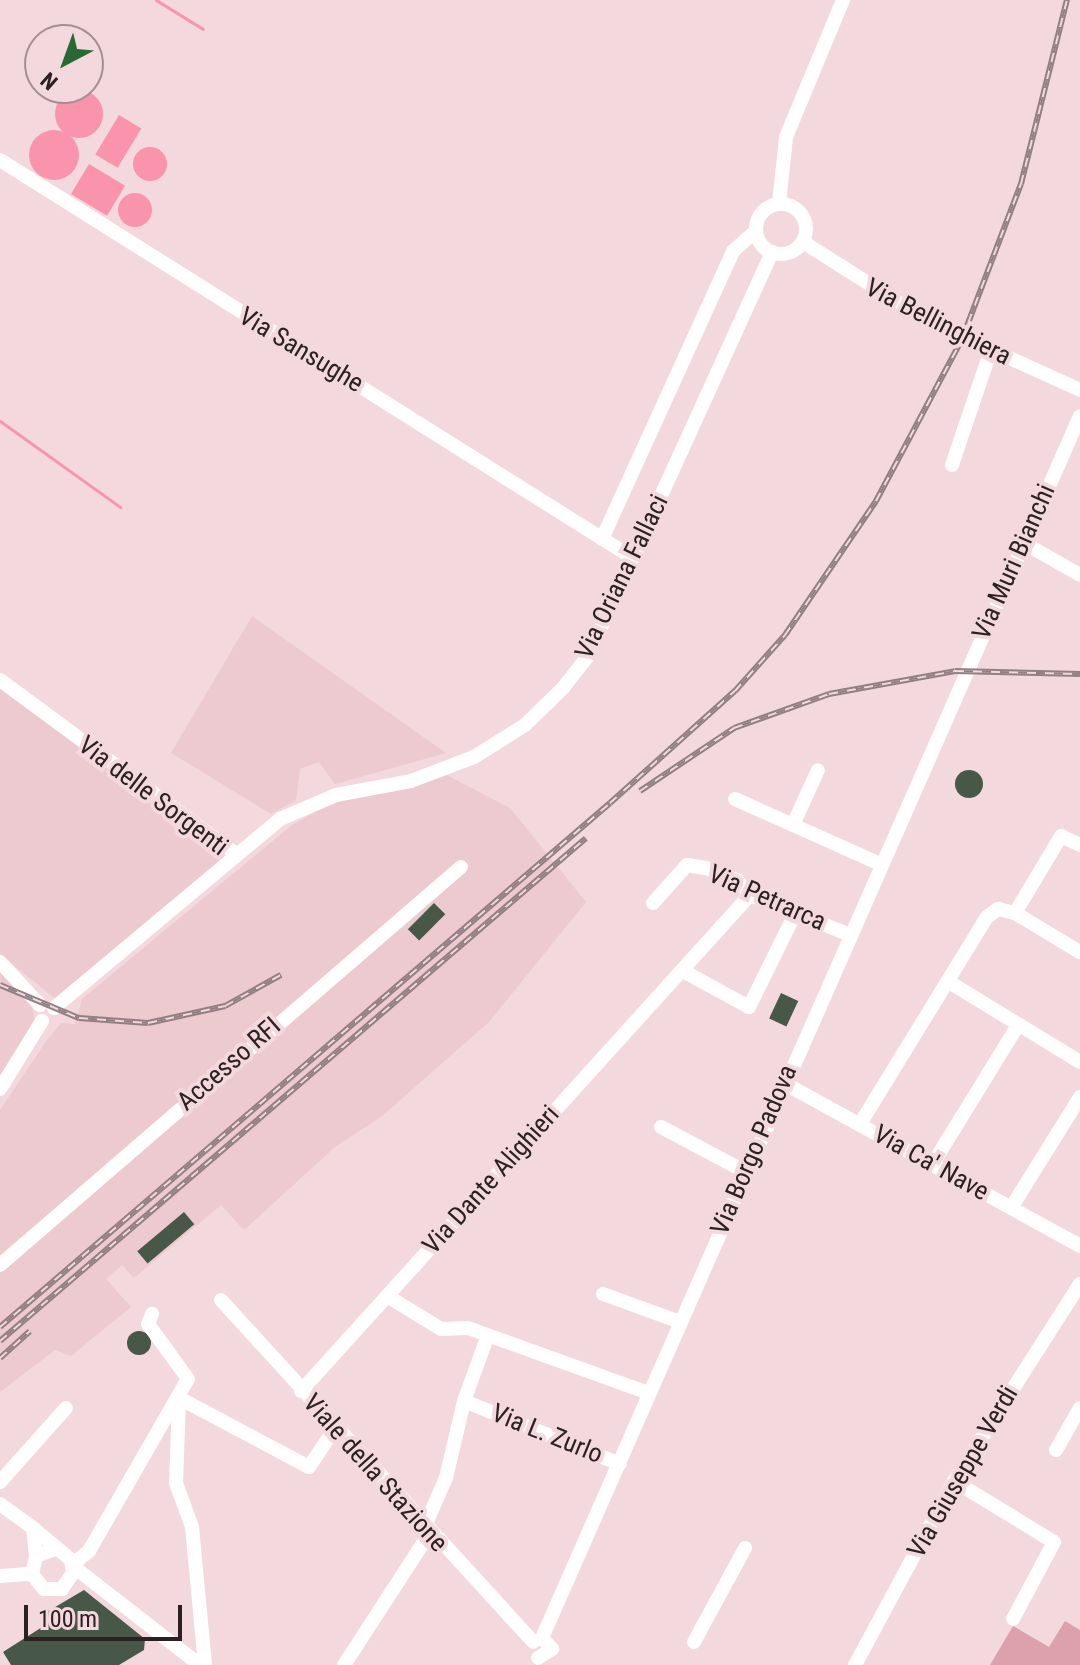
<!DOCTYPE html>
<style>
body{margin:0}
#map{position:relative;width:1080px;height:1665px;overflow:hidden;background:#f3d8dd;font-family:"Roboto Condensed",sans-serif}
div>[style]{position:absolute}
.built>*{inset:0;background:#eccacf}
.green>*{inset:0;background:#dda0ad}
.water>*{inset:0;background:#f994ac;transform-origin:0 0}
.round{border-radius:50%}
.stream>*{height:3px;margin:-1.5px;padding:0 1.5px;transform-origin:1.5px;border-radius:1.5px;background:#f994ac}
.building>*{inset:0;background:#475748;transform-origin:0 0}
.minor>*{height:14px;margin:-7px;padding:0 7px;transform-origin:7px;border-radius:7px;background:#fff}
.minor>.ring{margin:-7px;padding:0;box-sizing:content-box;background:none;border:14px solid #fff;border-radius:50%}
.rail>*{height:6px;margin-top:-3px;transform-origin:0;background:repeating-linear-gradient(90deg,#f3d8dd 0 9px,#927f83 0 18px);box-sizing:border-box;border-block:2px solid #927f83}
span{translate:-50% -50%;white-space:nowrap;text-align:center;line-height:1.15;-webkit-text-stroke:8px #f3d8dd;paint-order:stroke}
.street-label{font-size:26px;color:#2b2123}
.north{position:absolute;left:24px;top:24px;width:80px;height:80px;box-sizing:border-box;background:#f3d8dd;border:2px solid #a38f93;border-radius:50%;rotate:221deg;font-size:22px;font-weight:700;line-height:32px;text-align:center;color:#2b2123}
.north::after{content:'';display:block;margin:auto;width:28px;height:36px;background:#296933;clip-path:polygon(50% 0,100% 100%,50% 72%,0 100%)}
.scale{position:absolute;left:24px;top:1605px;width:158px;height:36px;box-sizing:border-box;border:4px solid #2b2123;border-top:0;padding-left:10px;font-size:24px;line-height:28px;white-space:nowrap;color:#2b2123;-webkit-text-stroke:6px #f3d8dd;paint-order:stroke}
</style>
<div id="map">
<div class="built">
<div style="clip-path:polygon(252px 616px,446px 753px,335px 784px,319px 762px,300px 769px,296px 800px,271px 814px,171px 753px)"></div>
<div style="clip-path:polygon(0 673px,221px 846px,223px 858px,57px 1000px,0 954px)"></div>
<div style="clip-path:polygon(435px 769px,510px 808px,586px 902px,489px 1022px,382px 1116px,335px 1147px,244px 1230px,221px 1205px,134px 1278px,122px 1265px,106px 1279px,131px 1307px,71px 1356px,55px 1350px,0 1392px,0 1110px,47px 1040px,61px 1023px,75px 1024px,82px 999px,292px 825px,351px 793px)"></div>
<div style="clip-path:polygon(0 968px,32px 1006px,35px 1024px,0 1078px)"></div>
</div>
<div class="green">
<div style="clip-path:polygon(1065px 1621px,1080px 1630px,1080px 1665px,990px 1665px,1013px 1626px,1049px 1647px)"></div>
</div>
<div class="water">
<div class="round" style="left:55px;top:90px;width:48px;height:48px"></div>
<div style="left:119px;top:115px;width:26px;height:46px;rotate:31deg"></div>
<div class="round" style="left:29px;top:130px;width:50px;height:50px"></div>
<div class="round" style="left:133px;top:147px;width:34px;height:34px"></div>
<div style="left:89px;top:164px;width:42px;height:35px;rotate:31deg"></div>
<div class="round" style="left:118px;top:193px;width:34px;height:34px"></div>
</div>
<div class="stream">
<div style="left:156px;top:0;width:55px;rotate:31.7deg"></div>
<div style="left:0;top:421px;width:148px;rotate:35.6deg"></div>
</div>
<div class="building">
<div class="round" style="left:955px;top:770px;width:28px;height:28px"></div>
<div style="left:434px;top:903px;width:16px;height:37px;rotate:45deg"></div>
<div style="left:781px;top:993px;width:19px;height:28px;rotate:25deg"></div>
<div style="left:184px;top:1212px;width:16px;height:61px;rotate:50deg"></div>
<div class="round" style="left:127px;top:1331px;width:24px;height:24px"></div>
<div style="clip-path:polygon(84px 1590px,145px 1639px,144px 1650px,119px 1665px,11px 1665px,3px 1652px,50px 1622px,45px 1613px)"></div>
</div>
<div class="minor">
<div style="left:0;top:160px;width:748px;rotate:32.16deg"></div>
<div style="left:779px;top:204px;width:67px;rotate:-84deg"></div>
<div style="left:786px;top:137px;width:148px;rotate:-67.4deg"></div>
<div class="ring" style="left:756px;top:204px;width:36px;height:36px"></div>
<div style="left:803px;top:242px;width:148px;rotate:32.3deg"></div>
<div style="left:928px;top:321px;width:167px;rotate:24.4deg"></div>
<div style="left:952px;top:465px;width:118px;rotate:-71.3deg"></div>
<div style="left:602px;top:539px;width:316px;rotate:-65.5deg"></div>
<div style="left:733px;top:251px;width:30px;rotate:-41deg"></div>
<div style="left:1024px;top:543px;width:64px;rotate:29.7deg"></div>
<div style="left:0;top:680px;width:293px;rotate:36.4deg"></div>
<div style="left:735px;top:799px;width:157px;rotate:24.1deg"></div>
<div style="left:793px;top:825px;width:60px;rotate:-65.6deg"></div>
<div style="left:653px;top:903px;width:51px;rotate:-48.2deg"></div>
<div style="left:687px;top:865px;width:19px;rotate:9deg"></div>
<div style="left:706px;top:868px;width:33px;rotate:21deg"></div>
<div style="left:737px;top:880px;width:20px;rotate:49deg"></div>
<div style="left:750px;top:895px;width:108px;rotate:21.8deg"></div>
<div style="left:1015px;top:913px;width:76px;rotate:31deg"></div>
<div style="left:0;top:962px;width:59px;rotate:47.1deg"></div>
<div style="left:685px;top:972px;width:73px;rotate:28.7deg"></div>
<div style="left:749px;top:1007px;width:106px;rotate:-63.7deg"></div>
<div style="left:949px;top:982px;width:153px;rotate:31.4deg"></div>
<div style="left:54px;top:1008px;width:295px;rotate:-39.9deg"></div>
<div style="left:280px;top:819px;width:61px;rotate:-23.2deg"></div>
<div style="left:336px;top:795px;width:76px;rotate:-10.6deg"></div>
<div style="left:411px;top:781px;width:67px;rotate:-20.9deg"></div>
<div style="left:474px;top:757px;width:60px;rotate:-32.1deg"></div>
<div style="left:525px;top:725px;width:53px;rotate:-44.2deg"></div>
<div style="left:563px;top:688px;width:41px;rotate:-52deg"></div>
<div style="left:588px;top:656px;width:444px;rotate:-65.5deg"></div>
<div style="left:782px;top:1082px;width:340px;rotate:28.8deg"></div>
<div style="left:0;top:1089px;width:80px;rotate:-58.3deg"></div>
<div style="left:860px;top:1124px;width:243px;rotate:-58.5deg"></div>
<div style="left:987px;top:917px;width:14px;rotate:-36deg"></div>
<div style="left:998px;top:909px;width:17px;rotate:13deg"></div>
<div style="left:1015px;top:913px;width:90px;rotate:-59.1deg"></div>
<div style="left:1061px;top:836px;width:21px;rotate:25deg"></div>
<div style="left:661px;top:1127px;width:94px;rotate:27.9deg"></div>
<div style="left:932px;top:1165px;width:164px;rotate:-58.4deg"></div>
<div style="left:1011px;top:1208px;width:131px;rotate:-58.1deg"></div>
<div style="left:0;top:1265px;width:609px;rotate:-40.81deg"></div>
<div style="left:603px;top:1294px;width:82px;rotate:20deg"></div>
<div style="left:387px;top:1296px;width:63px;rotate:31.4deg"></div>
<div style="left:441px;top:1329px;width:27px;rotate:-2deg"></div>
<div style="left:468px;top:1328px;width:192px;rotate:19.8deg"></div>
<div style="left:221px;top:1300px;width:463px;rotate:47.6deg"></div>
<div style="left:301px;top:1391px;width:669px;rotate:-47.85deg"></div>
<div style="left:179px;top:1398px;width:85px;rotate:92deg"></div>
<div style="left:176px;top:1483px;width:47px;rotate:70deg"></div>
<div style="left:192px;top:1527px;width:139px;rotate:84.6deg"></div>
<div style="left:179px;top:1398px;width:147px;rotate:28deg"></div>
<div style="left:309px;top:1467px;width:45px;rotate:-56deg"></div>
<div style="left:464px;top:1401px;width:70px;rotate:-70deg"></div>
<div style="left:1056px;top:1450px;width:48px;rotate:-60.3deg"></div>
<div style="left:954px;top:1481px;width:117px;rotate:31.4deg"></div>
<div style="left:1054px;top:1542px;width:87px;rotate:118deg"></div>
<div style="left:0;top:1482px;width:99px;rotate:-48.3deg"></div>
<div style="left:0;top:1504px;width:41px;rotate:36deg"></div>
<div style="left:424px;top:1528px;width:55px;rotate:-66.3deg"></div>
<div style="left:446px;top:1478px;width:79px;rotate:-76.8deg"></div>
<div style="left:464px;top:1401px;width:168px;rotate:22deg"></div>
<div style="left:36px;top:1556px;width:28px;rotate:-96deg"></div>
<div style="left:33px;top:1528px;width:50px;rotate:40.1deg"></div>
<div style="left:71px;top:1560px;width:13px;rotate:81deg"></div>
<div style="left:73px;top:1573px;width:19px;rotate:125deg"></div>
<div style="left:62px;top:1589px;width:18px;rotate:180deg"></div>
<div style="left:44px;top:1589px;width:19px;rotate:-129deg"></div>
<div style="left:32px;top:1574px;width:18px;rotate:-77deg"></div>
<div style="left:36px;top:1556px;width:20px;rotate:-20deg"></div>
<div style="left:73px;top:1564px;width:21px;rotate:-39deg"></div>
<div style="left:89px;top:1551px;width:198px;rotate:-60.1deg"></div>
<div style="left:188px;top:1379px;width:68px;rotate:-126deg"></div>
<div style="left:148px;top:1324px;width:11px;rotate:-68deg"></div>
<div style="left:74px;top:1567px;width:160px;rotate:37.9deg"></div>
<div style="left:0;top:1576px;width:32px;rotate:-4deg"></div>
<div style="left:542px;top:1638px;width:1335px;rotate:-66.24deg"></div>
<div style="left:694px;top:1642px;width:107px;rotate:-61.5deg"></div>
<div style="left:538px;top:1658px;width:17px;rotate:-33deg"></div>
<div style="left:552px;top:1649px;width:15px;rotate:-132deg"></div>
<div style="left:344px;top:1665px;width:156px;rotate:-57deg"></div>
<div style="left:855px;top:1665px;width:209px;rotate:-61.7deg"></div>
<div style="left:954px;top:1481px;width:234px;rotate:-57.4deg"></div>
</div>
<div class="rail">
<div style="left:640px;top:791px;width:113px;rotate:-33.8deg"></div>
<div style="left:734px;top:728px;width:101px;rotate:-19.7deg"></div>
<div style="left:829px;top:694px;width:128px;rotate:-10.3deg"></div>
<div style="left:955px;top:671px;width:125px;rotate:1.4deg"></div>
<div style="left:0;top:985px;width:86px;rotate:22.7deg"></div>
<div style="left:79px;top:1018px;width:69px;rotate:4.1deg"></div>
<div style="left:148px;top:1023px;width:79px;rotate:-12.4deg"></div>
<div style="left:225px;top:1006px;width:64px;rotate:-29deg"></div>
<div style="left:0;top:1327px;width:804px;rotate:-40.66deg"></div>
<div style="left:610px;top:803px;width:168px;rotate:-41.9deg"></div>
<div style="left:735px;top:691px;width:75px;rotate:-48.2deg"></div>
<div style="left:785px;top:635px;width:162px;rotate:-55.8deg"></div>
<div style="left:876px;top:501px;width:183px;rotate:-62deg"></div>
<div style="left:962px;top:339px;width:166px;rotate:-69.2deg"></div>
<div style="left:1021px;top:184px;width:190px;rotate:-76deg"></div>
<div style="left:0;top:1341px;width:772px;rotate:-40.64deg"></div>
<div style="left:0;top:1358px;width:40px;rotate:-42deg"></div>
</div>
<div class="street-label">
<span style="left:938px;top:322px;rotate:27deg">Via Bellinghiera</span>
<span style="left:301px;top:350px;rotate:31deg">Via Sansughe</span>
<span style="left:1014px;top:562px;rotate:-66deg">Via Muri Bianchi</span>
<span style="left:622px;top:577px;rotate:-64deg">Via Oriana Fallaci</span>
<span style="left:153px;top:796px;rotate:37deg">Via delle Sorgenti</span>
<span style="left:767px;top:898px;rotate:24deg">Via Petrarca</span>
<span style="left:229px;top:1064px;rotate:-41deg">Accesso RFI</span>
<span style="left:754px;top:1150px;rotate:-67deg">Via Borgo Padova</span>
<span style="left:931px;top:1163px;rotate:29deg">Via Ca' Nave</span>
<span style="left:491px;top:1180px;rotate:-48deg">Via Dante Alighieri</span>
<span style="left:547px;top:1434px;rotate:22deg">Via L. Zurlo</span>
<span style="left:963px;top:1472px;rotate:-60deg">Via Giuseppe Verdi</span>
<span style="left:375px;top:1473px;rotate:48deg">Viale della Stazione</span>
</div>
<div class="north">N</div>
<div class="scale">100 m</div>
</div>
